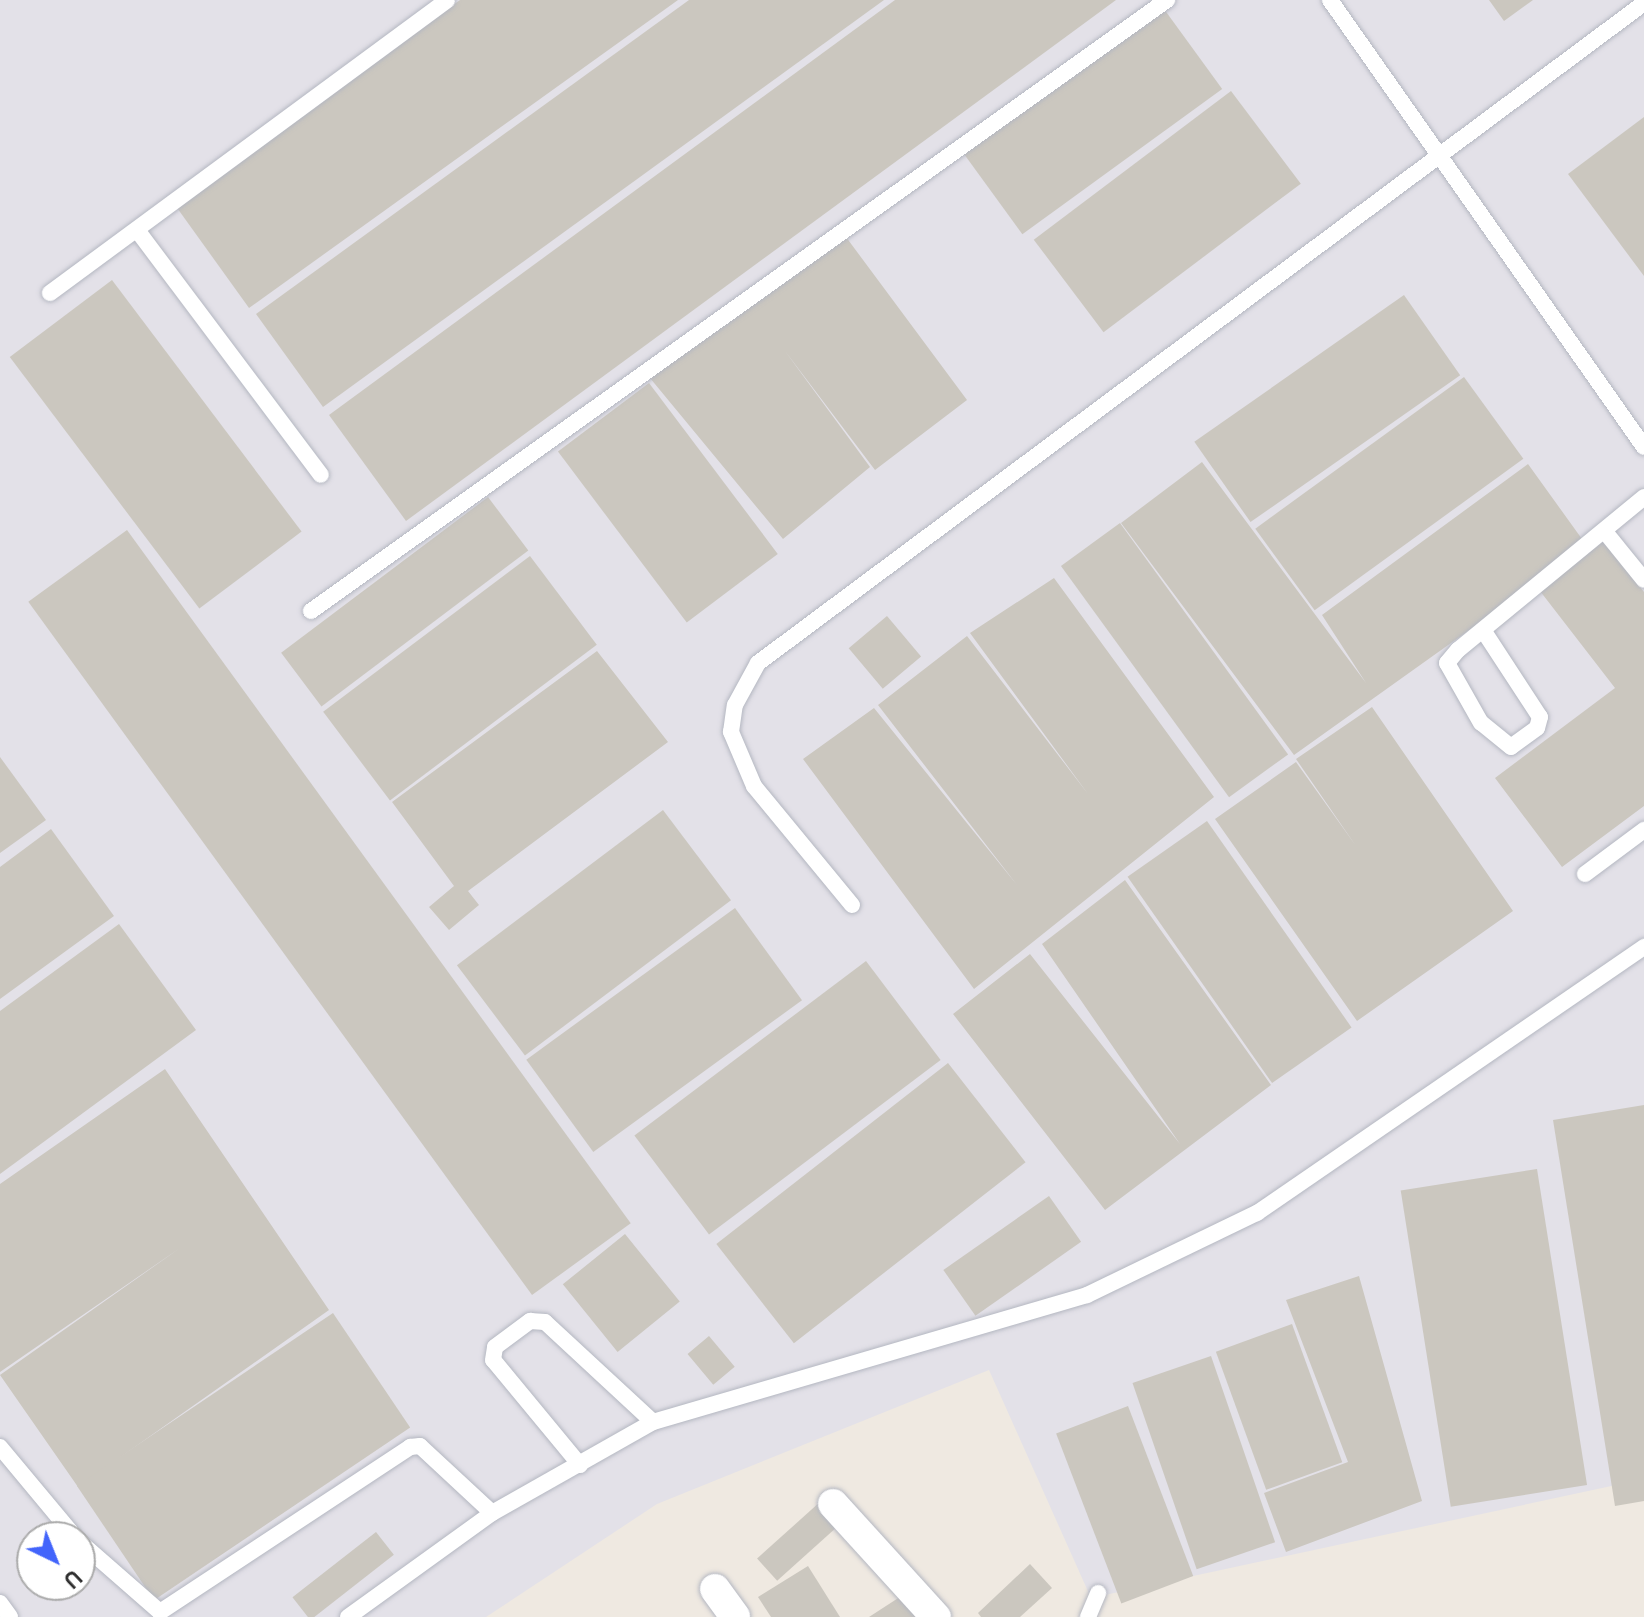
<!DOCTYPE html>
<style>
body{margin:0}
#map{position:relative;width:1644px;height:1617px;overflow:hidden;background:#efe9e1;font-family:Overpass,sans-serif}
div>[style]{position:absolute}
.industrial>*{inset:0;background:#e3e1e8}
.building>*{inset:0;background:#cbc7bf;transform-origin:0 0}
.roads{filter:drop-shadow(0 0 2px #b4b7c1) drop-shadow(0 0 2px #b4b7c1)}
.lane>*{height:16px;margin:-8px;padding:0 8px;transform-origin:8px;border-radius:8px;background:#fff}
.street>*{height:30px;margin:-15px;padding:0 15px;transform-origin:15px;border-radius:15px;background:#fff}
span{translate:-50% -50%;white-space:nowrap;text-align:center;line-height:1.15;-webkit-text-stroke:6px #fff;paint-order:stroke}
.north{position:absolute;left:16px;top:1521px;width:80px;height:80px;box-sizing:border-box;background:#fff;border:2px solid #ababab;border-radius:50%;rotate:137deg;font-size:22px;font-weight:700;line-height:32px;text-align:center;color:#2e2e2e}
.north::after{content:'';display:block;margin:auto;width:28px;height:36px;background:#4264fb;clip-path:polygon(50% 0,100% 100%,50% 72%,0 100%)}
</style>
<div id="map">
<div class="industrial">
<div style="clip-path:polygon(evenodd,0 0,1644px 0,1644px 1479px,1091px 1598px,989px 1370px,657px 1504px,486px 1617px,0 1617px,0 0,32px 1537px,80px 1537px,80px 1585px,32px 1585px,32px 1537px)"></div>
</div>
<div class="building">
<div style="clip-path:polygon(460px 0,678px 0,249px 308px,175px 205px)"></div>
<div style="clip-path:polygon(689px 0,884px 0,323px 407px,256px 314px)"></div>
<div style="clip-path:polygon(895px 0,1116px 0,406px 521px,329px 415px)"></div>
<div style="clip-path:polygon(1489px 0,1533px 0,1504px 21px)"></div>
<div style="left:1164px;top:9px;width:99px;height:247px;rotate:54deg"></div>
<div style="left:1231px;top:91px;width:116px;height:247px;rotate:53deg"></div>
<div style="clip-path:polygon(1644px 117px,1644px 276px,1568px 174px)"></div>
<div style="clip-path:polygon(846px 237px,967px 400px,875px 470px,785px 351px,870px 467px,783px 539px,650px 378px)"></div>
<div style="left:112px;top:280px;width:315px;height:128px;rotate:53deg"></div>
<div style="left:1404px;top:295px;width:98px;height:256px;rotate:55deg"></div>
<div style="left:1464px;top:377px;width:101px;height:258px;rotate:54deg"></div>
<div style="left:649px;top:383px;width:214px;height:114px;rotate:53deg"></div>
<div style="clip-path:polygon(1202px 462px,1366px 683px,1322px 615px,1528px 464px,1587px 546px,1294px 755px,1121px 523px)"></div>
<div style="left:488px;top:497px;width:67px;height:259px;rotate:53deg"></div>
<div style="left:1120px;top:523px;width:286px;height:73px;rotate:54deg"></div>
<div style="left:127px;top:530px;width:857px;height:122px;rotate:54deg"></div>
<div style="clip-path:polygon(1604px 541px,1644px 592px,1644px 806px,1562px 867px,1495px 778px,1615px 688px,1540px 591px)"></div>
<div style="left:530px;top:556px;width:111px;height:259px;rotate:53deg"></div>
<div style="clip-path:polygon(1054px 578px,1214px 797px,974px 989px,803px 759px,874px 708px,1017px 885px,878px 705px,967px 636px,1088px 794px,970px 633px)"></div>
<div style="left:887px;top:616px;width:53px;height:50px;rotate:50deg"></div>
<div style="clip-path:polygon(597px 651px,668px 742px,468px 891px,479px 905px,449px 930px,429px 907px,454px 886px,392px 802px)"></div>
<div style="clip-path:polygon(1372px 707px,1513px 911px,1357px 1021px,1215px 819px,1296px 762px,1356px 846px,1296px 759px)"></div>
<div style="clip-path:polygon(0 757px,46px 820px,0 853px)"></div>
<div style="left:663px;top:810px;width:113px;height:258px;rotate:53deg"></div>
<div style="left:1207px;top:821px;width:252px;height:97px;rotate:55deg"></div>
<div style="clip-path:polygon(51px 829px,114px 916px,0 999px,0 867px)"></div>
<div style="clip-path:polygon(1125px 880px,1271px 1085px,1105px 1210px,953px 1014px,1030px 954px,1180px 1144px,1042px 944px)"></div>
<div style="left:735px;top:908px;width:114px;height:258px;rotate:54deg"></div>
<div style="clip-path:polygon(119px 924px,196px 1030px,0 1174px,0 1011px)"></div>
<div style="left:866px;top:961px;width:124px;height:290px;rotate:53deg"></div>
<div style="left:948px;top:1063px;width:126px;height:294px;rotate:52deg"></div>
<div style="clip-path:polygon(165px 1069px,329px 1310px,78px 1487px,0 1375px,180px 1248px,0 1372px,0 1184px)"></div>
<div style="clip-path:polygon(1644px 1105px,1644px 1501px,1615px 1506px,1553px 1120px)"></div>
<div style="left:1537px;top:1169px;width:320px;height:138px;rotate:81deg"></div>
<div style="left:1049px;top:1196px;width:56px;height:129px;rotate:55deg"></div>
<div style="left:625px;top:1234px;width:87px;height:80px;rotate:51deg"></div>
<div style="clip-path:polygon(1359px 1276px,1422px 1501px,1286px 1552px,1264px 1493px,1348px 1462px,1286px 1300px)"></div>
<div style="left:333px;top:1313px;width:138px;height:309px;rotate:56deg"></div>
<div style="left:1292px;top:1324px;width:147px;height:81px;rotate:70deg"></div>
<div style="left:709px;top:1336px;width:40px;height:28px;rotate:50deg"></div>
<div style="left:1211px;top:1356px;width:197px;height:83px;rotate:71deg"></div>
<div style="left:1128px;top:1406px;width:182px;height:77px;rotate:69deg"></div>
<div style="left:821px;top:1501px;width:30px;height:86px;rotate:48deg"></div>
<div style="left:376px;top:1532px;width:29px;height:106px;rotate:52deg"></div>
<div style="clip-path:polygon(1030px 1564px,1052px 1588px,1020px 1617px,981px 1617px,978px 1613px)"></div>
<div style="clip-path:polygon(808px 1566px,840px 1617px,771px 1617px,758px 1597px)"></div>
<div style="clip-path:polygon(906px 1593px,921px 1617px,869px 1617px)"></div>
</div>
<div class="roads">
<div class="lane">
<div style="left:1330px;top:0;width:546px;rotate:54.91deg"></div>
<div style="left:137px;top:230px;width:306px;rotate:53.1deg"></div>
<div style="left:50px;top:293px;width:493px;rotate:-36.4deg"></div>
<div style="left:1606px;top:533px;width:60px;rotate:51deg"></div>
<div style="left:311px;top:611px;width:1052px;rotate:-35.52deg"></div>
<div style="left:1483px;top:630px;width:104px;rotate:56.8deg"></div>
<div style="left:1540px;top:717px;width:11px;rotate:105deg"></div>
<div style="left:1537px;top:728px;width:32px;rotate:144deg"></div>
<div style="left:1511px;top:747px;width:38px;rotate:-141deg"></div>
<div style="left:1481px;top:723px;width:69px;rotate:-119.5deg"></div>
<div style="left:1447px;top:663px;width:17px;rotate:-50deg"></div>
<div style="left:1458px;top:650px;width:241px;rotate:-39.4deg"></div>
<div style="left:1585px;top:874px;width:74px;rotate:-36.7deg"></div>
<div style="left:852px;top:905px;width:154px;rotate:-129.5deg"></div>
<div style="left:754px;top:786px;width:59px;rotate:-113.1deg"></div>
<div style="left:731px;top:732px;width:27px;rotate:-82deg"></div>
<div style="left:735px;top:705px;width:48px;rotate:-61.3deg"></div>
<div style="left:758px;top:663px;width:1105px;rotate:-36.68deg"></div>
<div style="left:0;top:1447px;width:117px;rotate:50.2deg"></div>
<div style="left:580px;top:1465px;width:136px;rotate:-129.6deg"></div>
<div style="left:493px;top:1360px;width:13px;rotate:-81deg"></div>
<div style="left:495px;top:1347px;width:44px;rotate:-36.6deg"></div>
<div style="left:530px;top:1321px;width:15px;rotate:4deg"></div>
<div style="left:545px;top:1322px;width:147px;rotate:42.8deg"></div>
<div style="left:80px;top:1542px;width:106px;rotate:41.2deg"></div>
<div style="left:160px;top:1612px;width:300px;rotate:-33.4deg"></div>
<div style="left:410px;top:1447px;width:10px;rotate:-6deg"></div>
<div style="left:420px;top:1446px;width:98px;rotate:42.9deg"></div>
<div style="left:0;top:1603px;width:17px;rotate:54deg"></div>
<div style="left:348px;top:1617px;width:178px;rotate:-35.8deg"></div>
<div style="left:492px;top:1513px;width:185px;rotate:-29.5deg"></div>
<div style="left:653px;top:1422px;width:452px;rotate:-16.3deg"></div>
<div style="left:1087px;top:1295px;width:189px;rotate:-25.8deg"></div>
<div style="left:1257px;top:1213px;width:470px;rotate:-34.5deg"></div>
<div style="left:1088px;top:1617px;width:26px;rotate:-67deg"></div>
</div>
<div class="street">
<div style="left:833px;top:1504px;width:153px;rotate:47.7deg"></div>
<div style="left:715px;top:1589px;width:34px;rotate:54deg"></div>
</div>
</div>
<div class="north">U</div>
</div>
